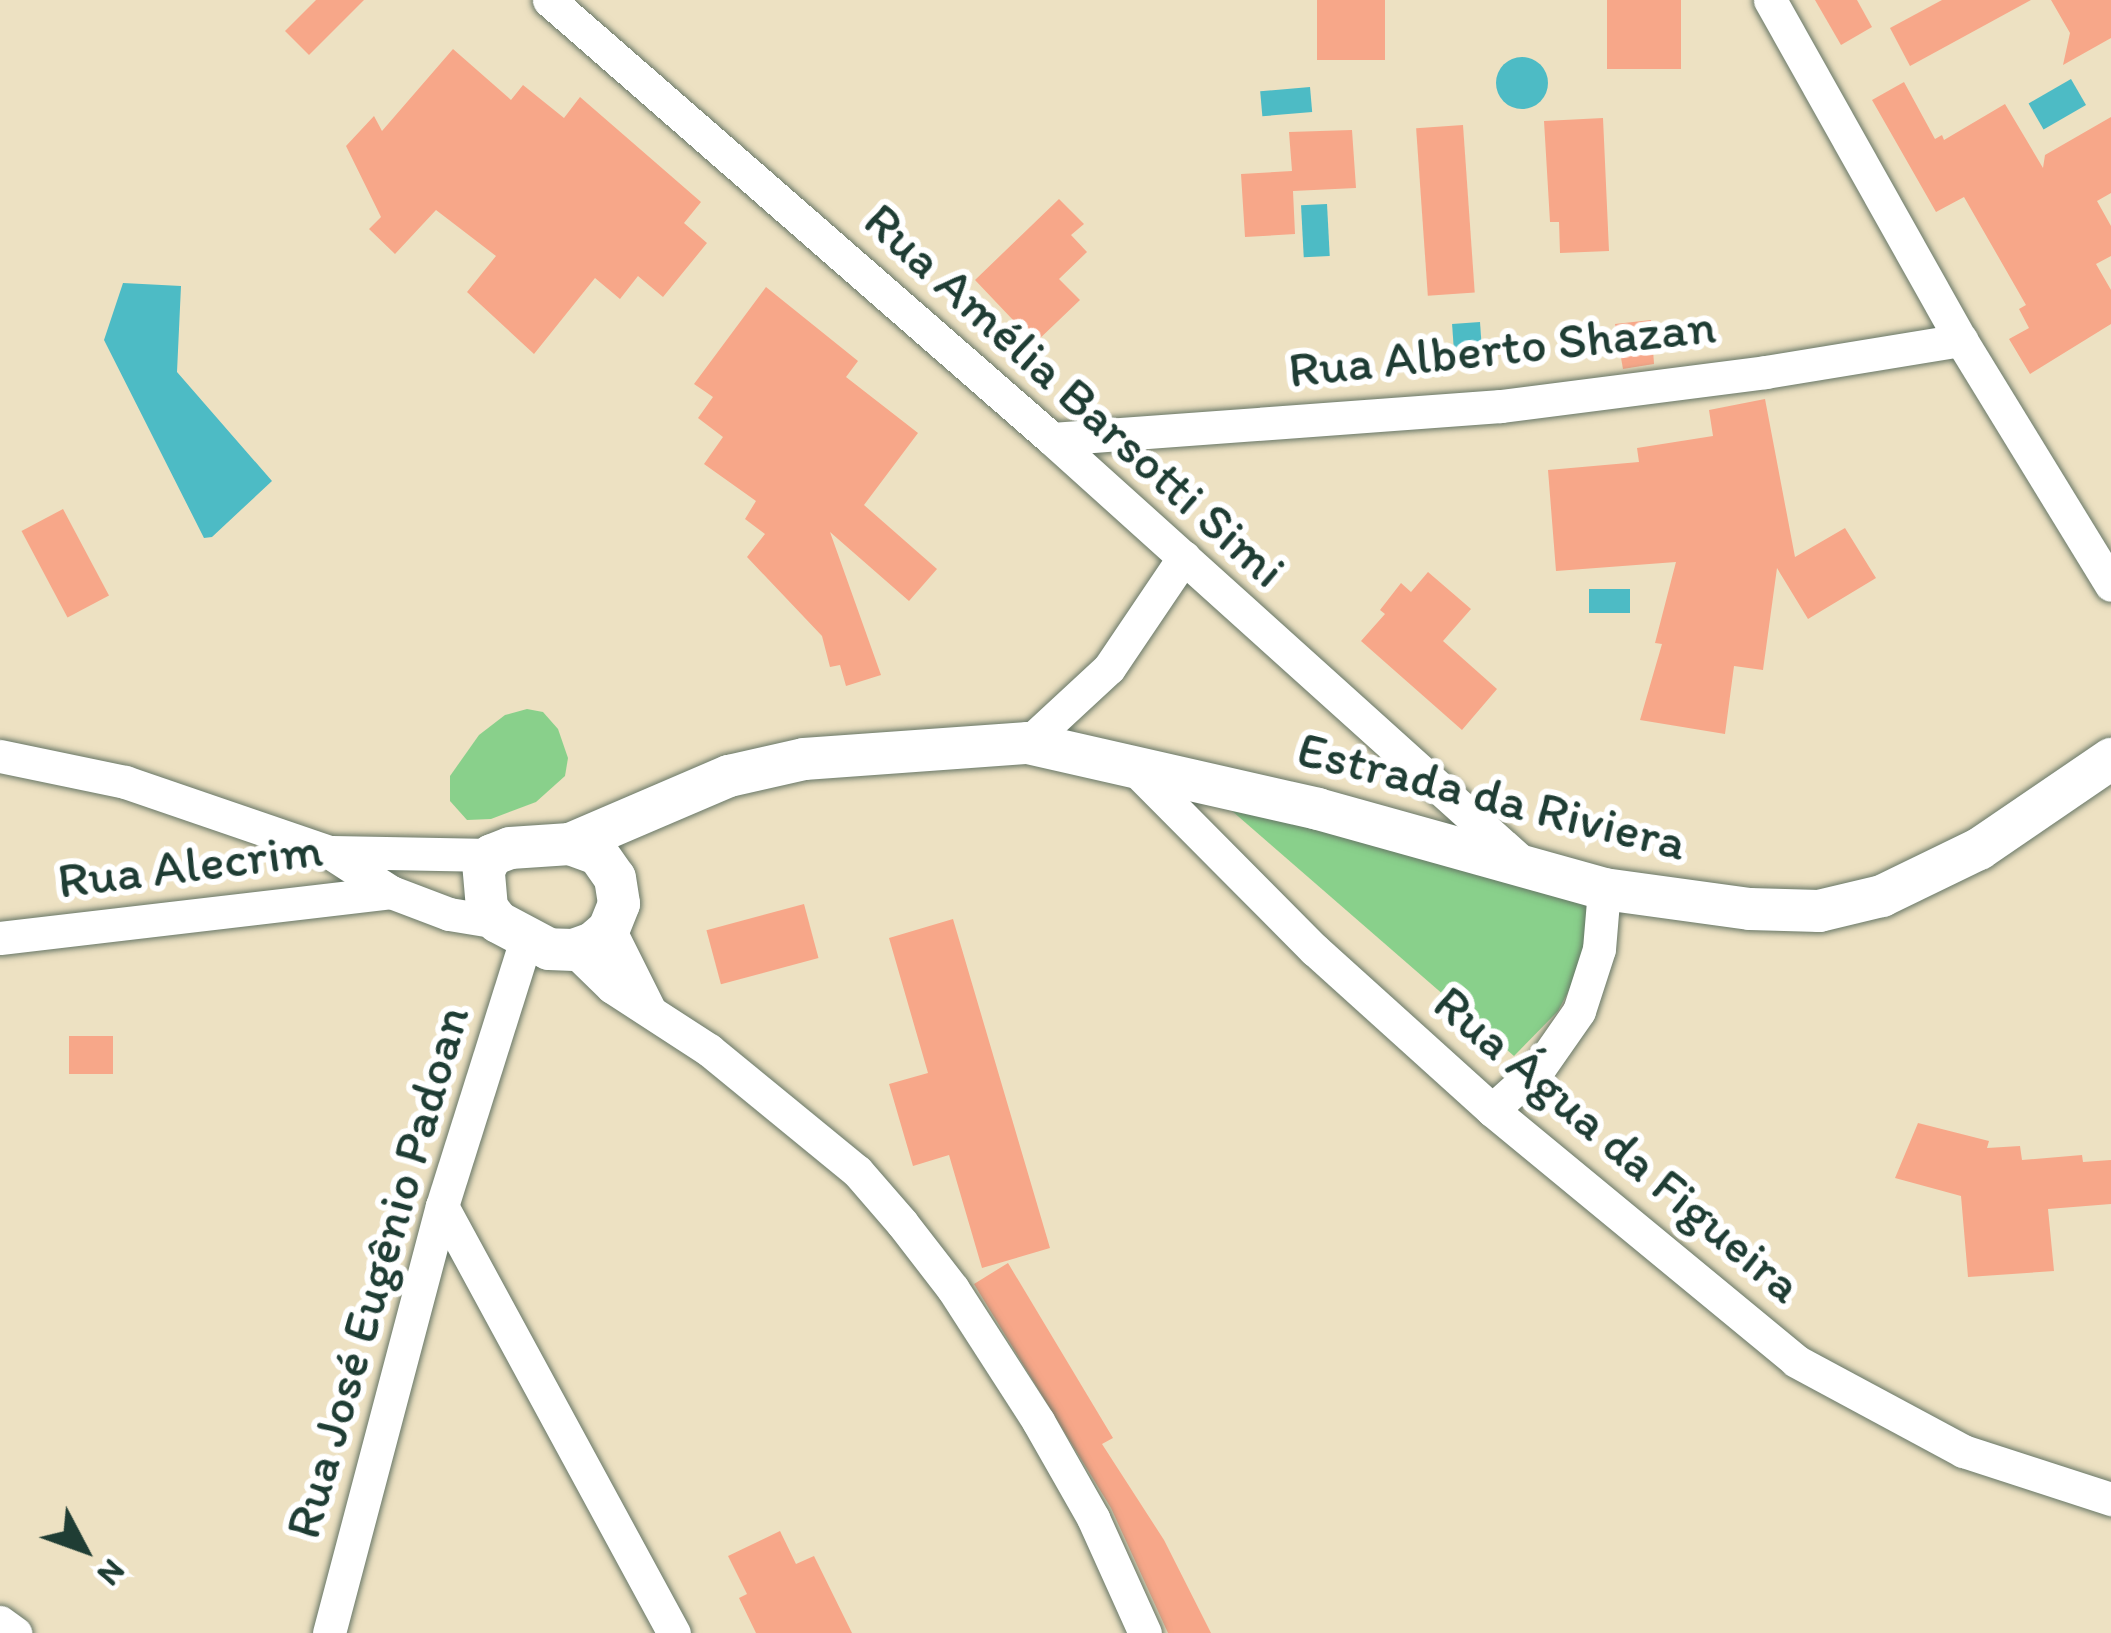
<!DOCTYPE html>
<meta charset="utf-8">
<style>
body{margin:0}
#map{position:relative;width:2111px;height:1633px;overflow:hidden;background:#ede1c2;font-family:Itim,sans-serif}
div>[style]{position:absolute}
.green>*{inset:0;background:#89d08b}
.water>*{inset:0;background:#4dbbc5;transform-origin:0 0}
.round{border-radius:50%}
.building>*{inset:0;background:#f7a789;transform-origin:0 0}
.roads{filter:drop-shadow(0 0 3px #677666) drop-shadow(0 0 3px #677666)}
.minor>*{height:33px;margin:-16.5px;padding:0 16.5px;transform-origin:16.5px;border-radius:16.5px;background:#fff}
.tertiary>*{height:42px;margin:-21px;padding:0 21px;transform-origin:21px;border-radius:21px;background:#fff}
span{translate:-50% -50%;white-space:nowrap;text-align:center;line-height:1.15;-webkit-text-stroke:12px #fff;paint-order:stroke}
.street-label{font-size:51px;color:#1f3d34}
.north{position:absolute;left:24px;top:1489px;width:120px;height:120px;-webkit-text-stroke:9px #fff;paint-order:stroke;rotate:131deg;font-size:33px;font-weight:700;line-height:48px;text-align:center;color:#1f3d34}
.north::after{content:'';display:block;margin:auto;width:42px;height:54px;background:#1f3d34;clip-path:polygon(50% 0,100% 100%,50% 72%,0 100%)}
</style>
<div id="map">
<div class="green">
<div style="clip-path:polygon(527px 709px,543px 712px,558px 729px,568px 758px,565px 776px,536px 802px,491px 819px,467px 820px,450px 801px,450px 776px,479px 735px,505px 715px)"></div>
<div style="clip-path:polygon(1216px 797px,1595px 902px,1588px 954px,1558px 1011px,1514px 1056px)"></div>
</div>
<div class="water">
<div class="round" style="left:1496px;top:57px;width:52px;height:52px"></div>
<div style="left:2071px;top:79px;width:30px;height:49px;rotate:60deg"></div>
<div style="left:1310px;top:87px;width:25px;height:50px;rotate:85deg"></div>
<div style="left:1327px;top:204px;width:52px;height:26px;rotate:87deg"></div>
<div style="clip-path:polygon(123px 283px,181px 286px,177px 372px,272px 481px,212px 537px,204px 538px,104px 340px)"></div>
<div style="left:1480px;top:322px;width:39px;height:28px;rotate:86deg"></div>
<div style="left:1589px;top:589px;width:41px;height:24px"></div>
</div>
<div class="building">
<div style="clip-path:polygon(316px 0,364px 0,309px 55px,285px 31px)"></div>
<div style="left:1317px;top:0;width:68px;height:60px"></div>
<div style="left:1607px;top:0;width:74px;height:69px"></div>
<div style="clip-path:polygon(1815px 0,1857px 0,1872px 27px,1841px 45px)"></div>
<div style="clip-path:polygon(1942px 0,2031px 0,1910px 66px,1890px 28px)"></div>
<div style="clip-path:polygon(2051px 0,2111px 0,2111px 38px,2063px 65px,2070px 33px)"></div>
<div style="clip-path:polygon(453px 49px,511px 100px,523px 85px,564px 118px,580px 97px,701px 202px,684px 223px,707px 243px,663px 297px,638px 276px,620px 299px,595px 278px,534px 354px,467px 292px,496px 256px,436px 210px,395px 254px,369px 229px,381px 217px,346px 146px,374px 116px,382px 131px)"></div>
<div style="clip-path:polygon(1904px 82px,1935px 139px,1942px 135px,1944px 140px,2005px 104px,2043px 168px,2045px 155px,2111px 117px,2111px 193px,2097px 201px,2111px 226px,2111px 256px,2096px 264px,2111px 290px,2111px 324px,2030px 374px,2009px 339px,2029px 328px,2019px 309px,2026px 305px,1964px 197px,1936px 212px,1872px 100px)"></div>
<div style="clip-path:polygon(1603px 118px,1609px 251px,1560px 253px,1559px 222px,1550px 222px,1544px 121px)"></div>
<div style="left:1463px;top:125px;width:168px;height:47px;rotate:86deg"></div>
<div style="clip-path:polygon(1352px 130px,1356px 188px,1293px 191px,1295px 234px,1245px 237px,1241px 174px,1292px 171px,1289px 132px)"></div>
<div style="clip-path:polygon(1059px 199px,1084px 224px,1071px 235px,1087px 252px,1059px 279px,1080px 300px,1035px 343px,975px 280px)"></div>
<div style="clip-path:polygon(766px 287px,858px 361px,846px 377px,918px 433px,864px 505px,937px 569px,909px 601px,830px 532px,881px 675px,846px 686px,840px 665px,830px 667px,822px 636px,747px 557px,765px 534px,745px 519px,756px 501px,704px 464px,723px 437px,698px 418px,713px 397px,694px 384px)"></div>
<div style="clip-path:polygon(1651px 320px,1654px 364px,1623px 369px,1615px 324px)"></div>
<div style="clip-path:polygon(1765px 399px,1795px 557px,1845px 528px,1876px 578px,1808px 619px,1777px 568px,1763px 670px,1734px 666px,1725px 734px,1640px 720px,1662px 644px,1655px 643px,1676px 562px,1556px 571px,1548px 470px,1639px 462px,1637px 448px,1713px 436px,1709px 410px)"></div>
<div style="left:63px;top:509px;width:98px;height:47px;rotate:62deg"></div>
<div style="clip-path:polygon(1428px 572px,1471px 609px,1443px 641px,1497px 689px,1462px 730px,1361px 641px,1385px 614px,1380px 610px,1401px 583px,1411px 592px)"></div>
<div style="left:804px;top:904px;width:56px;height:101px;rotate:75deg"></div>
<div style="clip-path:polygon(953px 919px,1050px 1248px,982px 1268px,949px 1155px,913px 1166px,889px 1084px,928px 1073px,889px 938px)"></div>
<div style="left:69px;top:1036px;width:44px;height:38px"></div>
<div style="clip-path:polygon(1918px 1123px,1989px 1141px,1987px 1148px,2020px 1146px,2022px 1160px,2082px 1155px,2083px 1162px,2111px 1160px,2111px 1204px,2048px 1209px,2054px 1271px,1968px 1277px,1961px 1196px,1895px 1178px)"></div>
<div style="clip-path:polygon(1008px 1263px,1113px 1438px,1102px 1444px,1164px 1540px,1211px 1633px,1168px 1633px,1111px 1508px,974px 1284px)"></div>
<div style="clip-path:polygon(780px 1531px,796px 1564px,814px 1556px,852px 1633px,756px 1633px,739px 1598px,747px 1594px,728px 1556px)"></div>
</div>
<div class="roads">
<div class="minor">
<div style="left:549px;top:0;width:668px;rotate:41.11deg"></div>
<div style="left:1052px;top:439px;width:637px;rotate:42.01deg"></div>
<div style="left:1770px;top:0;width:390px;rotate:60.7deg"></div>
<div style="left:1961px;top:340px;width:287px;rotate:58.5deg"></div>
<div style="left:1052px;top:439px;width:450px;rotate:-4.2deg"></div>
<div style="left:1501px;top:406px;width:266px;rotate:-7.3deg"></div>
<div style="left:1765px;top:372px;width:199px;rotate:-9.3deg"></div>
<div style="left:1028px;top:743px;width:110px;rotate:-42.8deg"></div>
<div style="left:1109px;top:668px;width:134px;rotate:-56deg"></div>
<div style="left:0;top:756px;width:128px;rotate:11.7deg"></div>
<div style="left:125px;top:782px;width:216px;rotate:18.9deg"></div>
<div style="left:329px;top:852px;width:74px;rotate:32.8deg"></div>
<div style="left:391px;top:892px;width:62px;rotate:20.8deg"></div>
<div style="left:449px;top:914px;width:50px;rotate:9.3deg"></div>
<div style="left:1129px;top:763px;width:264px;rotate:45.2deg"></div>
<div style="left:1315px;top:950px;width:239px;rotate:42.1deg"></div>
<div style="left:1492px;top:1110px;width:394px;rotate:39.5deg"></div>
<div style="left:1796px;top:1361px;width:190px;rotate:28.3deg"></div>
<div style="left:1963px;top:1451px;width:156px;rotate:18deg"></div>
<div style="left:332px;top:852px;width:160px;rotate:1.1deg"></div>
<div style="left:609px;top:929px;width:89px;rotate:63.4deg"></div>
<div style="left:0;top:938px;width:394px;rotate:-6.7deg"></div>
<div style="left:574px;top:950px;width:53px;rotate:44.2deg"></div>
<div style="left:612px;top:987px;width:116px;rotate:33deg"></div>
<div style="left:709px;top:1050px;width:191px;rotate:39.3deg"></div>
<div style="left:857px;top:1171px;width:69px;rotate:49.1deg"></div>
<div style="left:902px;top:1223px;width:83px;rotate:52.3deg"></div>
<div style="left:953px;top:1289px;width:157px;rotate:57.2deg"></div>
<div style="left:1038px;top:1421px;width:112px;rotate:60.4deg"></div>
<div style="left:1093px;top:1518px;width:126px;rotate:65.7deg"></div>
<div style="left:1492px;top:1110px;width:64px;rotate:-41.9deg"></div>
<div style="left:1540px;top:1067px;width:68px;rotate:-55.1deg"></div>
<div style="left:1579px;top:1011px;width:65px;rotate:-72.1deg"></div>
<div style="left:1599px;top:949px;width:60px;rotate:-85.2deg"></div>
<div style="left:442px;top:1206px;width:486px;rotate:61.5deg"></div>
<div style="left:0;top:1622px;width:19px;rotate:36deg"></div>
<div style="left:329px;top:1633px;width:442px;rotate:-75.2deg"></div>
<div style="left:442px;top:1206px;width:280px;rotate:-72.5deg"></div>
</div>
<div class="tertiary">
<div style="left:570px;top:844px;width:173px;rotate:-23.2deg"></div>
<div style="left:729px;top:776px;width:77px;rotate:-12.8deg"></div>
<div style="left:804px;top:759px;width:225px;rotate:-4.1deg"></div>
<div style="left:1028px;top:743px;width:297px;rotate:12.8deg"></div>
<div style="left:1318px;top:809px;width:297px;rotate:15.6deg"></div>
<div style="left:1604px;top:889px;width:147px;rotate:7.8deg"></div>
<div style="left:1750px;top:909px;width:69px;rotate:1.7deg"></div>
<div style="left:1819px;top:911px;width:65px;rotate:-13.4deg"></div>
<div style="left:1882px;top:896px;width:108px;rotate:-25.9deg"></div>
<div style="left:1979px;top:849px;width:160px;rotate:-34.3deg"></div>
<div style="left:570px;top:844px;width:30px;rotate:20deg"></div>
<div style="left:598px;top:854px;width:29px;rotate:55deg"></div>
<div style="left:615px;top:878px;width:26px;rotate:81deg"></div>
<div style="left:619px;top:904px;width:27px;rotate:112deg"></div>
<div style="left:609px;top:929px;width:21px;rotate:139deg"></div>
<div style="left:593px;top:943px;width:20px;rotate:160deg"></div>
<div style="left:574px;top:950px;width:25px;rotate:-178deg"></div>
<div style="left:549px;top:949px;width:58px;rotate:-152.1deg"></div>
<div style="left:498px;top:922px;width:18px;rotate:-128deg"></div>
<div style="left:487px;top:908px;width:38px;rotate:-95deg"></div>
<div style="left:484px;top:870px;width:17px;rotate:-62deg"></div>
<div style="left:492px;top:855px;width:19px;rotate:-21deg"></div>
<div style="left:510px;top:848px;width:60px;rotate:-3.8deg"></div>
</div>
</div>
<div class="street-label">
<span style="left:1502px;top:348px;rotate:-6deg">Rua Alberto Shazan</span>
<span style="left:1075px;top:395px;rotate:42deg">Rua Amélia Barsotti Simi</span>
<span style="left:1492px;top:796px;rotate:14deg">Estrada da Riviera</span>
<span style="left:190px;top:865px;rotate:-7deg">Rua Alecrim</span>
<span style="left:1618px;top:1144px;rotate:40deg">Rua Água da Figueira</span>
<span style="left:377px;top:1272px;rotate:-74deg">Rua José Eugênio Padoan</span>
</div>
<div class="north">N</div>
</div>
